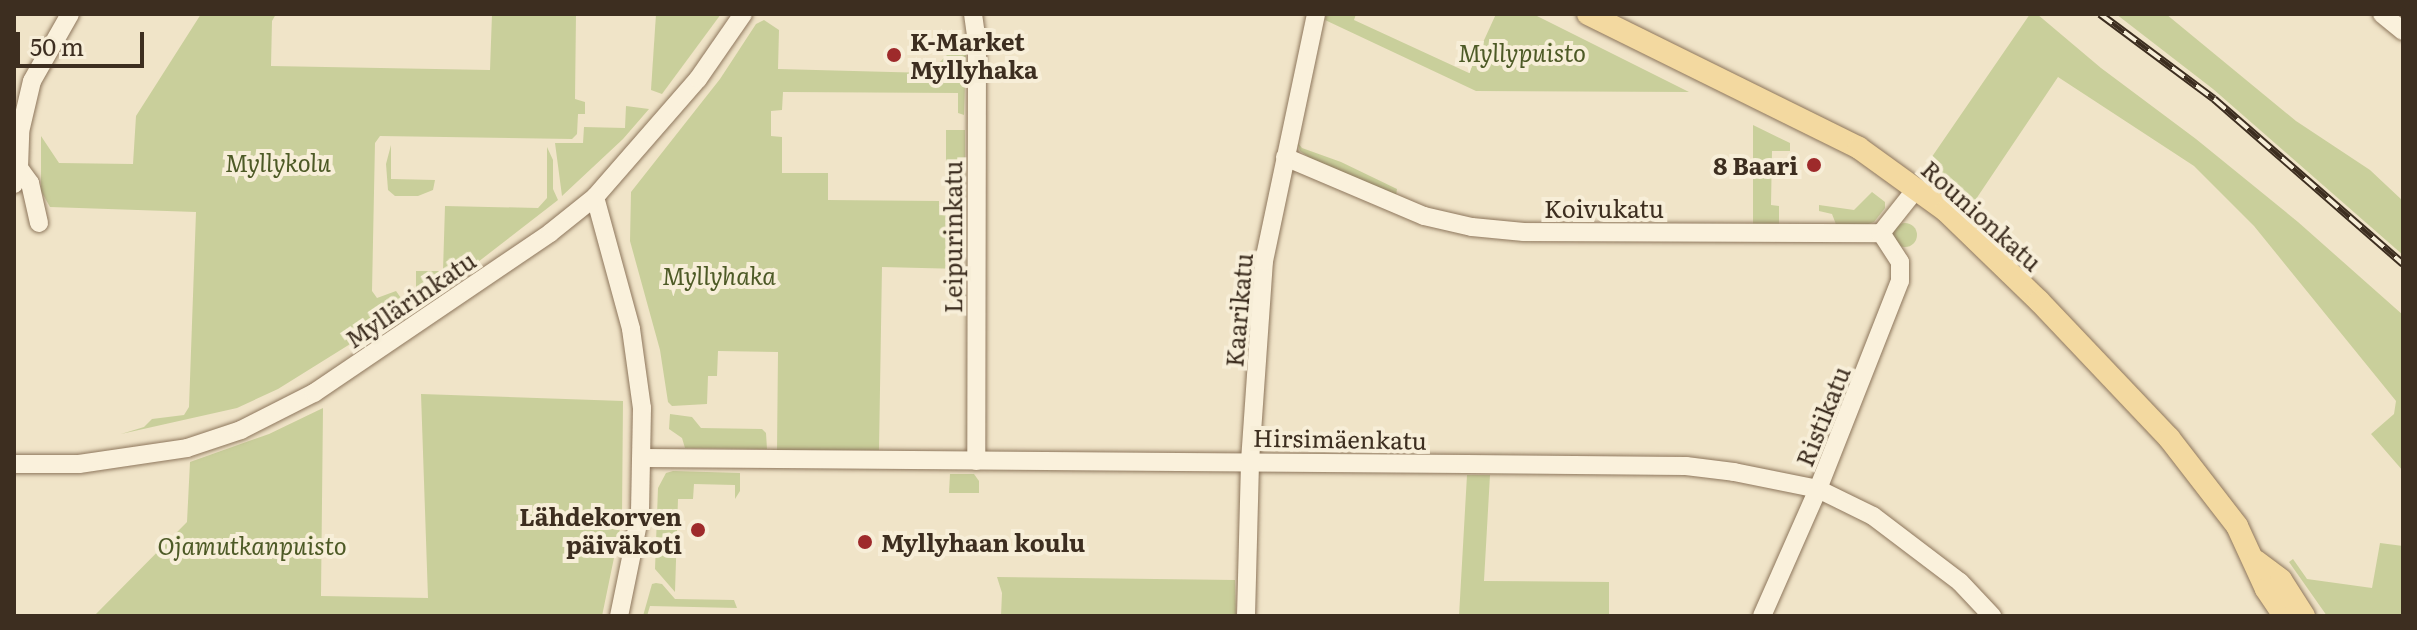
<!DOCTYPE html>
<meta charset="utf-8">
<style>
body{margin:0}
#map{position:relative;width:2417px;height:630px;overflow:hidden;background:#f0e4c8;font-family:Literata,serif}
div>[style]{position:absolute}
.green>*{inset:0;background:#c9cf9b;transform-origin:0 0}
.round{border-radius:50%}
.roads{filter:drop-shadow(0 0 2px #8d765c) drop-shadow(0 0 2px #8d765c)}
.minor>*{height:18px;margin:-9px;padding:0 9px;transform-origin:9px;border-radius:9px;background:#faf1dc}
.major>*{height:22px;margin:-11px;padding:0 11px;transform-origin:11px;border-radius:11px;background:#f3d9a0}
.rail>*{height:8px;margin-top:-4px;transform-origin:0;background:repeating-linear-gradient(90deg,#f7eed8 0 15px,#3d2e20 0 30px);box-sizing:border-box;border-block:2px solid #3d2e20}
.dots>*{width:22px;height:22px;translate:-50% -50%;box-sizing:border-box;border:4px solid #f7eed8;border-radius:50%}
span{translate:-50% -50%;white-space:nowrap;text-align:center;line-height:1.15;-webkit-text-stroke:8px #f7eed8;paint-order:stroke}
.poi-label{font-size:24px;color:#3d2e20;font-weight:700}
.left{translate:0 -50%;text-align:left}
.right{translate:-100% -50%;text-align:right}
.park-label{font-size:24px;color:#4d5a26;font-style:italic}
.street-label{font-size:24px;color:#3d2e20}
.frame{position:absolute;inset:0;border:16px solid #3d2e20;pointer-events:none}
.scale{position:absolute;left:16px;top:32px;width:128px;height:36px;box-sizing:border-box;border:4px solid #3d2e20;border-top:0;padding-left:10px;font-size:24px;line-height:28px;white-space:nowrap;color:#3d2e20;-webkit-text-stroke:6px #f7eed8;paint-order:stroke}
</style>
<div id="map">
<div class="green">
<div style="clip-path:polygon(201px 14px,276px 14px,272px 21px,271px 66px,490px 70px,492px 14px,576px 14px,575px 99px,585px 102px,585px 114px,578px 114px,577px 134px,572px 139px,380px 136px,375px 143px,372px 291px,377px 298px,396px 291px,408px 308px,278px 389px,237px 408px,121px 434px,144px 427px,152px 419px,184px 415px,189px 407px,196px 212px,50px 207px,41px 191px,41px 136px,59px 163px,133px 164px,136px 116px)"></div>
<div style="clip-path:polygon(656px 14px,721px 14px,662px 94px,651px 90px)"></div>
<div style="clip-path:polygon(1326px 14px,1356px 14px,1354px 20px,1469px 73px,1496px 14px,1533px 14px,1689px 92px,1476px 91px,1325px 20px)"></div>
<div style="clip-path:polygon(2030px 14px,2037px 14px,2101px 68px,2196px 139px,2298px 222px,2403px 315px,2403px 471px,2371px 434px,2394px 414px,2396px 401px,2254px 226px,2194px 166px,2058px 77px,1972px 205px,1927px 164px)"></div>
<div style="clip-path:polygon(2116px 14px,2166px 14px,2296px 121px,2370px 170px,2403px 201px,2403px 255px,2213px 89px)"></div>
<div style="clip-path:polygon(764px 20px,779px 30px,778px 69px,929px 73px,950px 52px,966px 54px,964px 115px,958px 113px,958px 93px,783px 92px,782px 110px,771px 111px,771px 136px,782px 137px,782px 173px,828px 173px,828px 200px,939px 201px,939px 206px,948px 207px,949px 201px,964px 201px,962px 269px,882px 267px,879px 450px,777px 450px,778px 352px,718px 351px,717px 376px,708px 376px,707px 404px,672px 406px,668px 402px,660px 350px,630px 241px,631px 192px,720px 79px,756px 24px)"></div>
<div style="clip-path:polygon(626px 106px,649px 109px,623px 139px,562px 196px,555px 143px,583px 143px,584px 127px,625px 128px)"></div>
<div style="clip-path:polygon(1753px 125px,1790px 143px,1790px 151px,1772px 151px,1771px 205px,1779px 206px,1779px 226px,1753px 226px)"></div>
<div style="left:946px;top:130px;width:19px;height:58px"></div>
<div style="clip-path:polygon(1297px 142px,1302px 148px,1341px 162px,1397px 189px,1396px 196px,1310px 158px,1300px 151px)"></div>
<div style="clip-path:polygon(391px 145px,391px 179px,435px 180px,433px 190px,418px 196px,395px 196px,388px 190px,386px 164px)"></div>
<div style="clip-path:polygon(547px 147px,553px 160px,553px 189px,558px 200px,478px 262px,421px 299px,416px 294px,416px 271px,443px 271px,445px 206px,538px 208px,547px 198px)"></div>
<div style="clip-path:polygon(1872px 192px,1885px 202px,1885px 208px,1874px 222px,1866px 225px,1837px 227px,1832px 214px,1819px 211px,1819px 205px,1854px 210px)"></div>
<div class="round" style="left:1893px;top:223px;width:24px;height:24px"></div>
<div style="clip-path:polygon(421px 394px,623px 401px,622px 519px,602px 616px,94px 616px,187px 522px,190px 462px,269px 434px,323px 408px,321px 596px,428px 598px)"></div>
<div style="clip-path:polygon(670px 414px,692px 417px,701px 428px,762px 429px,766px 433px,767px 449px,685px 448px,682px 438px,669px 429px)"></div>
<div style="clip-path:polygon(673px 471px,740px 473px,740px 491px,735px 499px,735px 485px,694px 484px,693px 499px,678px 499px,675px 592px,655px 569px,658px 488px,666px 473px)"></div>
<div style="clip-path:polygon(950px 474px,974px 474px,979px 481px,979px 493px,949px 493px)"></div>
<div style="clip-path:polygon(1467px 475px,1490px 475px,1484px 581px,1609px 582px,1609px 616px,1459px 616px)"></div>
<div style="clip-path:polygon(2380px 543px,2403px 546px,2403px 616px,2327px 616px,2289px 562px,2293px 559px,2307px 579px,2372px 588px)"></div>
<div style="clip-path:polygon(997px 577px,1235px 580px,1236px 616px,1001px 616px,1002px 593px)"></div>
<div style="clip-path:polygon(656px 583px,662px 584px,675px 599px,734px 600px,737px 608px,650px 606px,647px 616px,643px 616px,652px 584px)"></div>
</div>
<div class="roads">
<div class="minor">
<div style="left:973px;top:14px;width:27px;rotate:82deg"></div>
<div style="left:977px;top:41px;width:420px;rotate:90.1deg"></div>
<div style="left:2382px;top:14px;width:27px;rotate:39deg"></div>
<div style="left:1285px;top:157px;width:151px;rotate:23deg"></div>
<div style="left:1424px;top:216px;width:49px;rotate:12.9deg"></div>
<div style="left:1472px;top:227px;width:52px;rotate:5.5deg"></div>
<div style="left:1524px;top:232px;width:357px;rotate:0.2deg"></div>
<div style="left:1881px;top:233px;width:56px;rotate:-51.5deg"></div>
<div style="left:19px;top:168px;width:19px;rotate:54deg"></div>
<div style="left:30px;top:183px;width:41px;rotate:77.3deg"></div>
<div style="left:14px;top:184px;width:17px;rotate:-73deg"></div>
<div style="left:19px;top:168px;width:36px;rotate:-88deg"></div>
<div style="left:20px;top:132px;width:52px;rotate:-76.8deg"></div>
<div style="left:32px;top:81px;width:77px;rotate:-60.4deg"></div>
<div style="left:595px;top:197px;width:137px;rotate:74.7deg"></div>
<div style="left:631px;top:329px;width:80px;rotate:82.1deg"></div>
<div style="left:642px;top:408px;width:106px;rotate:91.1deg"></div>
<div style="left:640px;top:514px;width:104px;rotate:101.6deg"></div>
<div style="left:643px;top:458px;width:823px;rotate:0.42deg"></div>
<div style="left:1466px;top:464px;width:220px;rotate:0.5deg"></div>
<div style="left:1686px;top:466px;width:48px;rotate:7.1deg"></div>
<div style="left:1734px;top:472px;width:86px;rotate:11.4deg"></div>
<div style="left:1818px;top:489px;width:61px;rotate:26.1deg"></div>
<div style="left:1873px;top:516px;width:109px;rotate:37.2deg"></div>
<div style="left:1960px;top:582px;width:47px;rotate:46.7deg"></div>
<div style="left:14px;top:464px;width:65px"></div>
<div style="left:79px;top:464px;width:109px;rotate:-8.4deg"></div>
<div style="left:187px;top:448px;width:57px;rotate:-18.4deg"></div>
<div style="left:241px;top:430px;width:82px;rotate:-26.9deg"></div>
<div style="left:314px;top:393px;width:285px;rotate:-34.1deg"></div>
<div style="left:550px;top:233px;width:58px;rotate:-38.7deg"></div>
<div style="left:595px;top:197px;width:157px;rotate:-48.9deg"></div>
<div style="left:698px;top:79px;width:79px;rotate:-55.3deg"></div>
<div style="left:1246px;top:616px;width:155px;rotate:-88.5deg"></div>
<div style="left:1250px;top:461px;width:200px;rotate:-86deg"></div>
<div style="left:1264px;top:261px;width:252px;rotate:-78.1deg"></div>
<div style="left:1762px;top:616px;width:139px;rotate:-66.2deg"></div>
<div style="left:1818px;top:489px;width:224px;rotate:-68.5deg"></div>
<div style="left:1900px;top:281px;width:19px;rotate:-90deg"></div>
<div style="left:1900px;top:262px;width:35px;rotate:-123deg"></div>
</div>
<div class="major">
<div style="left:1588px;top:14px;width:302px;rotate:26.3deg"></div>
<div style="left:1859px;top:148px;width:107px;rotate:35.9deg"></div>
<div style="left:1946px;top:211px;width:129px;rotate:44.1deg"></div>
<div style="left:2039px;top:301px;width:189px;rotate:46.5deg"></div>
<div style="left:2169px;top:438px;width:111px;rotate:52.3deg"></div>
<div style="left:2237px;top:526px;width:69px;rotate:65.3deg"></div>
<div style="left:2266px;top:589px;width:32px;rotate:56deg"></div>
<div style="left:2256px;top:561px;width:31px;rotate:37deg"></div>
<div style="left:2281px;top:580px;width:43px;rotate:57.4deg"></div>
</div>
</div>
<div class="rail">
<div style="left:2100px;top:14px;width:142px;rotate:36.7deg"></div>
<div style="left:2214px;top:99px;width:251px;rotate:41.1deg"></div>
</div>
<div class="dots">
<div style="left:894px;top:55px;background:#9e2a2b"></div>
<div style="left:1814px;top:165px;background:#9e2a2b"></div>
<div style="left:698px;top:530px;background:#9e2a2b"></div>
<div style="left:865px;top:542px;background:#9e2a2b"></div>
</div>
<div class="poi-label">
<span class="left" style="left:910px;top:55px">K-Market<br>Myllyhaka</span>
<span class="right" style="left:1798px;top:165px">8 Baari</span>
<span class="right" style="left:682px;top:530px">Lähdekorven<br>päiväkoti</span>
<span class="left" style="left:881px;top:542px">Myllyhaan koulu</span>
</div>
<div class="park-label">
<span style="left:1522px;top:52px">Myllypuisto</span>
<span style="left:278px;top:162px">Myllykolu</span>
<span style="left:719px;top:275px">Myllyhaka</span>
<span style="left:252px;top:545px">Ojamutkanpuisto</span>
</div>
<div class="street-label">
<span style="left:1604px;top:208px">Koivukatu</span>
<span style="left:1982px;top:215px;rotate:42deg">Rounionkatu</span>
<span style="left:952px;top:237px;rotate:-90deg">Leipurinkatu</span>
<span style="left:410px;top:299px;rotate:-34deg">Myllärinkatu</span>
<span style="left:1238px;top:310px;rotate:-85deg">Kaarikatu</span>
<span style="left:1822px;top:416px;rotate:-68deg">Ristikatu</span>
<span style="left:1340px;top:438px;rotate:1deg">Hirsimäenkatu</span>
</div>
<div class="frame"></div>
<div class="scale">50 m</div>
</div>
